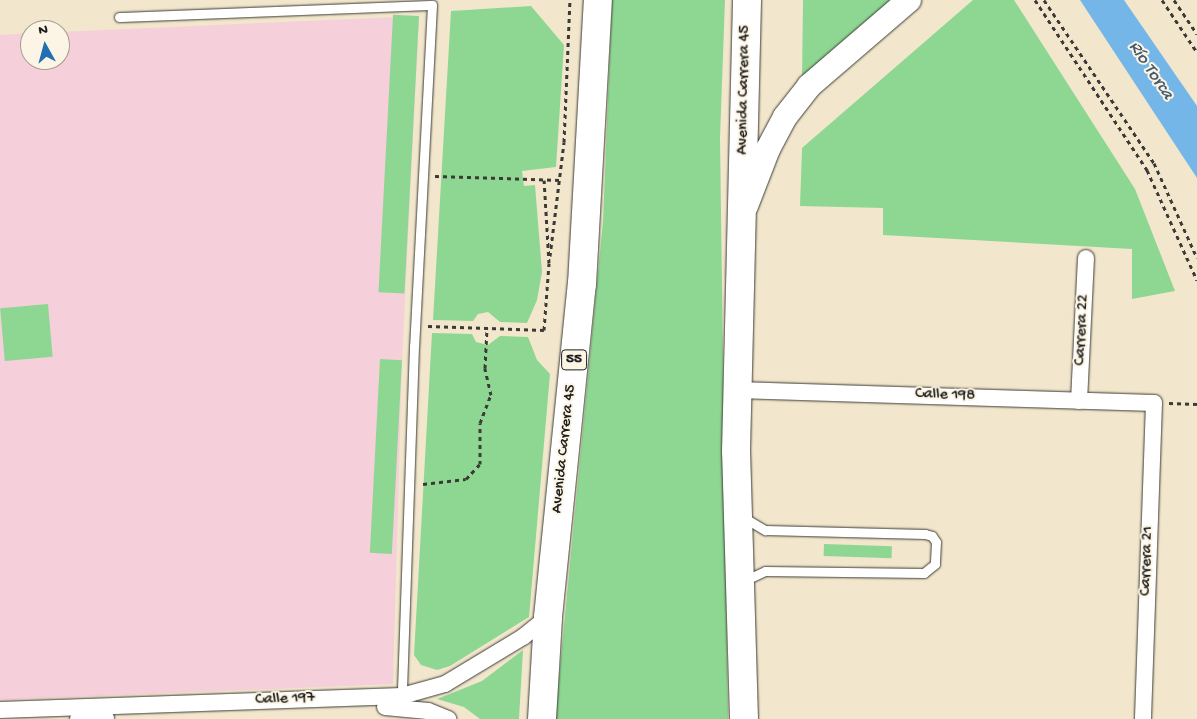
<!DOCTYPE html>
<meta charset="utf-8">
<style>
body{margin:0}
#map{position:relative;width:1197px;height:719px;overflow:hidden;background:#f2e7cc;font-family:"Gochi Hand",sans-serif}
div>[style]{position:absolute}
.built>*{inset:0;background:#f5cfd9}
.green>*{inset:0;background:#8ed792;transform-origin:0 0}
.water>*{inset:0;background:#75b6e9}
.path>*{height:3px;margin-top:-1.5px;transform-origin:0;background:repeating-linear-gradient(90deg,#3c3a36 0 4px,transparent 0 8px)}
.roads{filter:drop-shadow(0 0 1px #3c3a36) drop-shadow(0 0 1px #3c3a36)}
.lane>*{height:9px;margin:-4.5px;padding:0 4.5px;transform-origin:4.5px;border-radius:4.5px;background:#fff}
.street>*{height:16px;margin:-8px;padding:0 8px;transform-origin:8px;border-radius:8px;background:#fff}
.secondary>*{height:24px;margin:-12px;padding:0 12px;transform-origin:12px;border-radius:12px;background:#fff}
.highway>*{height:28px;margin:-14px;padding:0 14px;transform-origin:14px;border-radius:14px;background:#fff}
span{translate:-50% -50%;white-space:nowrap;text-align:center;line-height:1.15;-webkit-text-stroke:4px #fcf5e5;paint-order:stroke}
.shield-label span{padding:1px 4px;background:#fcf5e5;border:1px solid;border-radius:4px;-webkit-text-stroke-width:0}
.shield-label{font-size:15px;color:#1c1c1c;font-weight:700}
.street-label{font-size:16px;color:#1c1c1c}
.water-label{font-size:18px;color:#405a6e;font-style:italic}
.north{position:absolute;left:20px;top:20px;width:50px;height:50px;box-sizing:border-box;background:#fcf5e5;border:1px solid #a29e95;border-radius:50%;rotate:353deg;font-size:14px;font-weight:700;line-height:20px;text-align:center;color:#1c1c1c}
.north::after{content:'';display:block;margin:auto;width:18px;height:22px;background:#1f6fb2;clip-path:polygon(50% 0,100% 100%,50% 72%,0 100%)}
</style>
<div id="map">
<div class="built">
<div style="clip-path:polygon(419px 16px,402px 360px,393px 684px,0 700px,0 35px,30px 33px,30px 60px,60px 60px,60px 32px)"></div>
</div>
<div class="green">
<div style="clip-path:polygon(612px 0,725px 0,720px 138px,728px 719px,555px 719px,603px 221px)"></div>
<div style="clip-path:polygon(803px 0,895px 0,802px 81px)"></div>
<div style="clip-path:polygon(973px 0,1014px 0,1135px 189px,1175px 291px,1132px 299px,1132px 249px,883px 235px,883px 208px,800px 206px,802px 148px)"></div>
<div style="clip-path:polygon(531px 6px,564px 45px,556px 167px,522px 171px,524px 186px,535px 185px,542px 272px,537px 300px,527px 323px,500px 322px,488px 312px,478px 314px,473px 321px,433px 320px,451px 11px)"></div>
<div style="left:419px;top:16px;width:278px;height:26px;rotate:93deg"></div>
<div style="left:48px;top:304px;width:53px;height:48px;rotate:85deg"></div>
<div style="clip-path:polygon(432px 333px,472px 334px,476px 342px,488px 345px,500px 336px,528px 337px,537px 360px,550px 374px,529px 617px,450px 666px,437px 670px,421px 665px,414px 655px)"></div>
<div style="left:380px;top:359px;width:22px;height:194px;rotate:3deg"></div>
<div style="left:824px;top:544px;width:68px;height:12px;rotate:2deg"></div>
<div style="clip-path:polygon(523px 650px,519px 719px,480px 719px,464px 707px,437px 699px,482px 681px)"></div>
</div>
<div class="water">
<div style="clip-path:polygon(1080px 0,1124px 0,1197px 106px,1197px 178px)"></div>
</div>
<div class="path">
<div style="left:1035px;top:0;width:204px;rotate:56.6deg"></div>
<div style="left:1147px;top:170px;width:121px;rotate:65.6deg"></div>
<div style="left:1044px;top:0;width:197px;rotate:56deg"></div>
<div style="left:1154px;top:163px;width:104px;rotate:65.6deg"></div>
<div style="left:1162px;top:0;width:63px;rotate:56.1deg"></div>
<div style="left:1174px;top:0;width:41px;rotate:55.9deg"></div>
<div style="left:435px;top:176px;width:125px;rotate:1.8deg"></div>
<div style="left:550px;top:256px;width:115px;rotate:-83deg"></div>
<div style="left:564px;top:142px;width:142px;rotate:-87.6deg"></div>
<div style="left:428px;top:326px;width:116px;rotate:2deg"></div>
<div style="left:544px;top:330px;width:67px;rotate:-85.7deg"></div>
<div style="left:549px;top:263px;width:83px;rotate:-93.4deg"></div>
<div style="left:1169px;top:403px;width:28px;rotate:2deg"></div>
<div style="left:423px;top:484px;width:43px;rotate:-6.6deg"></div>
<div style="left:466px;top:479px;width:21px;rotate:-47deg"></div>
<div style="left:480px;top:464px;width:41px;rotate:-90deg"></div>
<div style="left:480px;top:423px;width:30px;rotate:-69deg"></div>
<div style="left:491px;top:395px;width:28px;rotate:-103deg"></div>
<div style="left:485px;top:368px;width:40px;rotate:-87.1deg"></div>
</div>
<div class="roads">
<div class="lane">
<div style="left:119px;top:17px;width:313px;rotate:-2.2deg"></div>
<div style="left:432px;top:5px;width:341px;rotate:93deg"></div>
<div style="left:414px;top:346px;width:352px;rotate:92deg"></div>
<div style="left:743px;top:517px;width:26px;rotate:31deg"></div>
<div style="left:765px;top:530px;width:160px;rotate:1.4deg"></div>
<div style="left:925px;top:534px;width:7px;rotate:16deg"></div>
<div style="left:932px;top:536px;width:7px;rotate:56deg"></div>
<div style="left:936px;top:542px;width:22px;rotate:93deg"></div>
<div style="left:935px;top:564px;width:14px;rotate:141deg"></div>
<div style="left:924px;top:573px;width:159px;rotate:-179.3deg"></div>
<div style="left:765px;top:571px;width:23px;rotate:155deg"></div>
</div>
<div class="street">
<div style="left:737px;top:390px;width:417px;rotate:1.8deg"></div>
<div style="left:1154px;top:403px;width:316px;rotate:92deg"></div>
<div style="left:1079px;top:401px;width:143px;rotate:-87.2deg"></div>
<div style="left:385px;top:707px;width:43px;rotate:5.3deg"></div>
<div style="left:428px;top:711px;width:22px;rotate:22deg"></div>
<div style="left:0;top:710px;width:402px;rotate:-2deg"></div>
<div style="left:402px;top:696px;width:45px;rotate:-15.6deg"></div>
<div style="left:445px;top:684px;width:91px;rotate:-31.1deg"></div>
<div style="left:523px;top:637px;width:32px;rotate:-39deg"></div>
<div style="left:78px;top:719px;width:28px;rotate:-2deg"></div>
</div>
<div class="secondary">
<div style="left:746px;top:206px;width:61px;rotate:-68.9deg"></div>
<div style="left:768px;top:149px;width:36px;rotate:-62deg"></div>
<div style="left:785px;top:117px;width:39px;rotate:-52deg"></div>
<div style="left:809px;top:86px;width:132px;rotate:-40.7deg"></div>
</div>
<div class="highway">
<div style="left:542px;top:719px;width:102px;rotate:-86.6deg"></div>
<div style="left:548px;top:617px;width:335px;rotate:-84.2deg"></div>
<div style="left:582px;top:284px;width:284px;rotate:-86.8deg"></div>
<div style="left:744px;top:719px;width:268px;rotate:-91.7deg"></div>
<div style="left:736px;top:451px;width:451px;rotate:-88.6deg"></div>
</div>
</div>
<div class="shield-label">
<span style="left:574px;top:360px">55</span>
</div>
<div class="street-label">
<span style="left:745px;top:90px;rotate:-89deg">Avenida Carrera 45</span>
<span style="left:1083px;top:330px;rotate:-87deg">Carrera 22</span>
<span style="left:945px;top:396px;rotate:2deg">Calle 198</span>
<span style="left:565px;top:449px;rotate:-84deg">Avenida Carrera 45</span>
<span style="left:1148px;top:561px;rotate:-88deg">Carrera 21</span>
<span style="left:285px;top:700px;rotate:-2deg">Calle 197</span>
</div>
<div class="water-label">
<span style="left:1150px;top:71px;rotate:56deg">Río Torca</span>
</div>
<div class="north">N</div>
</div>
